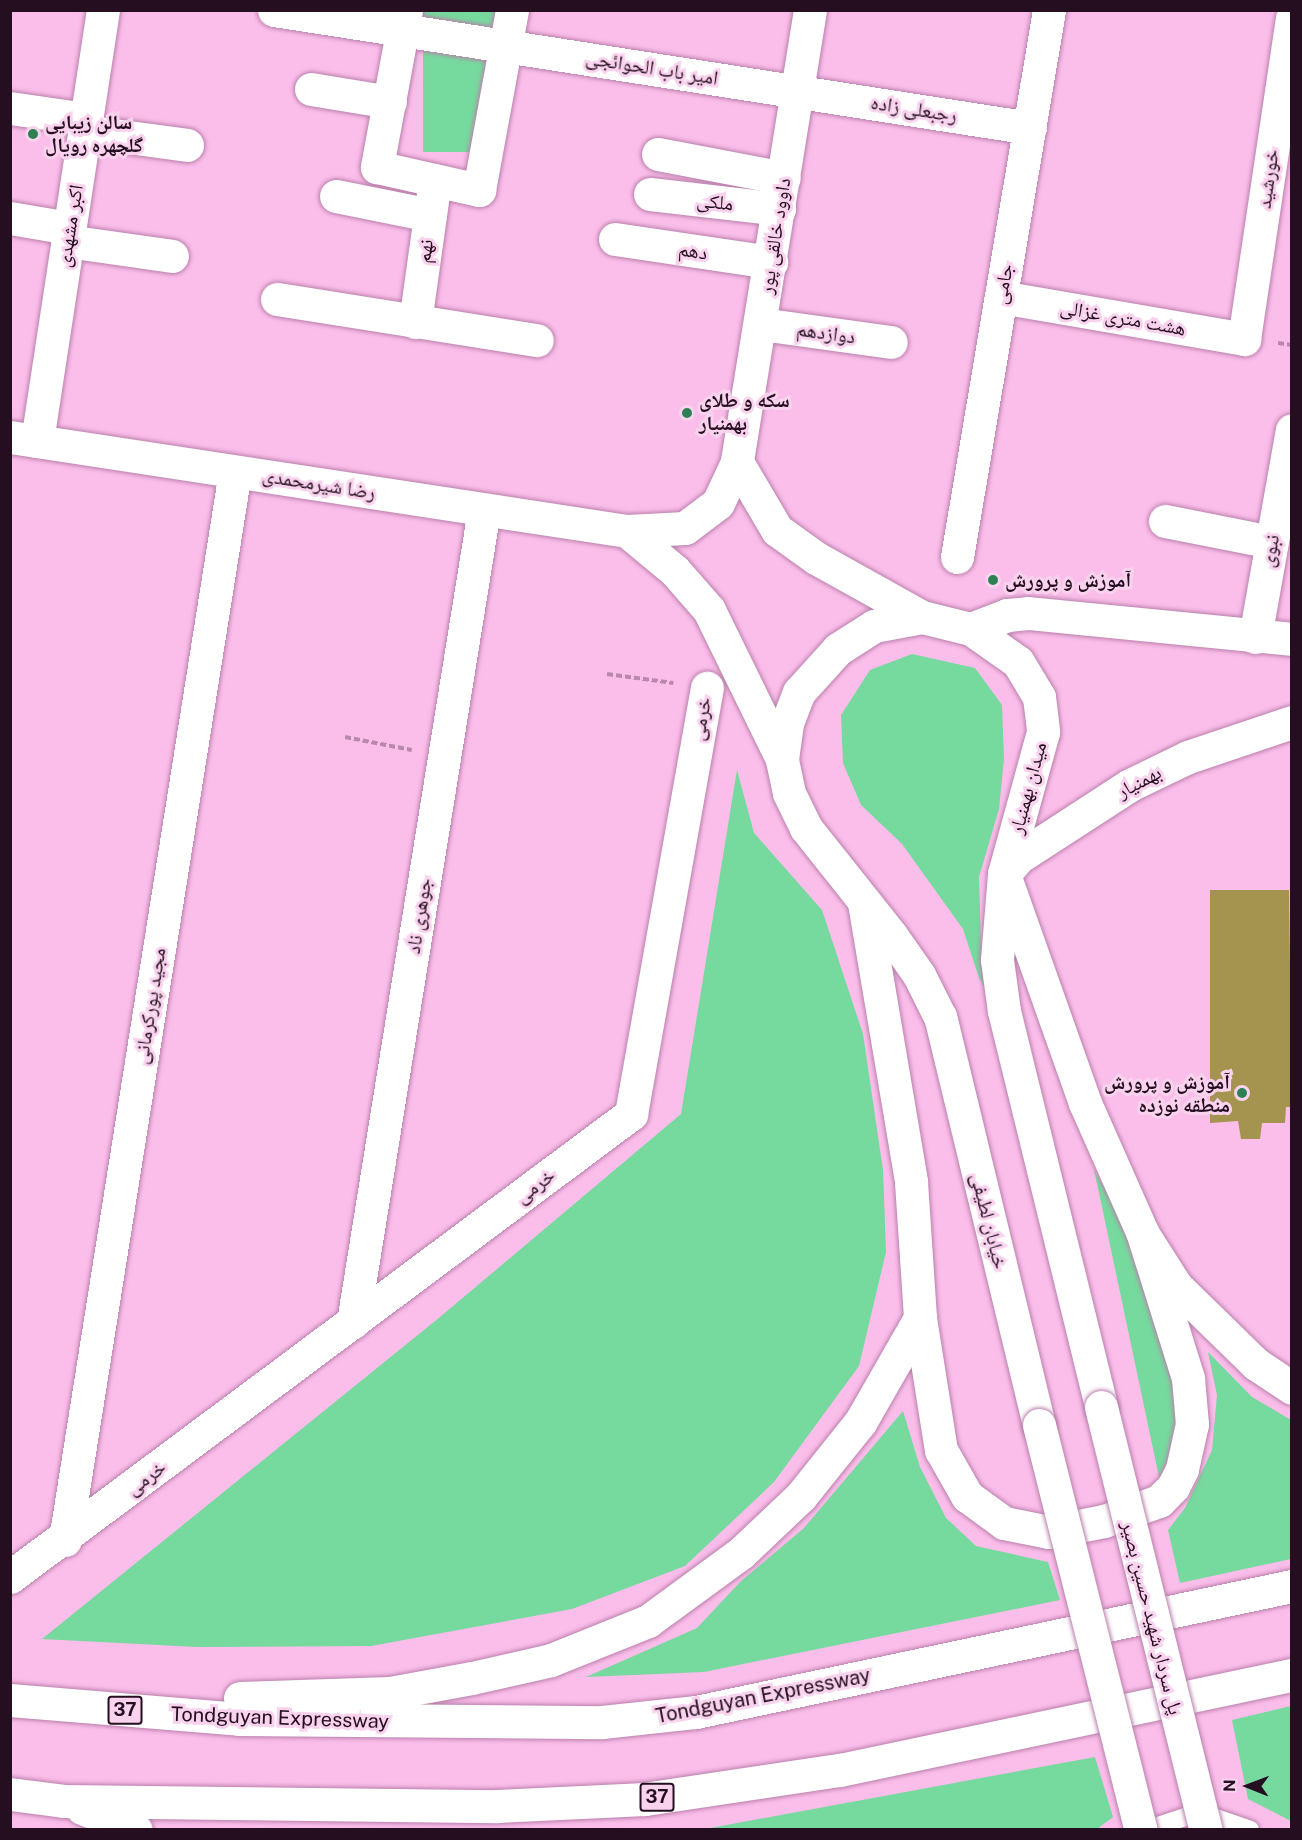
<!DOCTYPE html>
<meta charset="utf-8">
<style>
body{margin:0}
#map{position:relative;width:1302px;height:1840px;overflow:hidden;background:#fbbdea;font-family:"Public Sans","Noto Naskh Arabic",sans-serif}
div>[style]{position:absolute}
.green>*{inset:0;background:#76d99e;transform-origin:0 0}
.building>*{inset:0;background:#a5944f}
.path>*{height:4px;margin-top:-2px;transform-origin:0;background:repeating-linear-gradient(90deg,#ba88ad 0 6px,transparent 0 9px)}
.roads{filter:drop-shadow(0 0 2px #ba80ac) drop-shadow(0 0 2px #ba80ac)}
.service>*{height:18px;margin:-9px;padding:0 9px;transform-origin:9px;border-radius:9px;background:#fff}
.minor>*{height:33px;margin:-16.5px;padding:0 16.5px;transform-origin:16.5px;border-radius:16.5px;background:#fff}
.tertiary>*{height:33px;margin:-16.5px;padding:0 16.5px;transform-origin:16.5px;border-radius:16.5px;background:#fff}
.secondary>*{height:33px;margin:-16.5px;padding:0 16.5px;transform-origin:16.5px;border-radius:16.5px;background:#fff}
.trunk>*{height:33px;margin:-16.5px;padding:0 16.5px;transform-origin:16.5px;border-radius:16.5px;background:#fff}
.bridges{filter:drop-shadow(0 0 2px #ba80ac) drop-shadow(0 0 2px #ba80ac)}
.secondary-bridge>*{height:33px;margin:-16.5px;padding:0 16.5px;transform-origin:16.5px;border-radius:16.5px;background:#fff}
.dots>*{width:16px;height:16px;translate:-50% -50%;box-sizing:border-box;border:3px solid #f9d3ee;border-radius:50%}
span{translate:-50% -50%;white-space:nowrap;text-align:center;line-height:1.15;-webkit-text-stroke:6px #f9d3ee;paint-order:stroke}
.shield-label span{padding:2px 4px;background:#f9d3ee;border:2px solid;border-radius:4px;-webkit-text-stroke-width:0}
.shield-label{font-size:18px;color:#240e1f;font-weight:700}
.street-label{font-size:20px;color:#240e1f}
.poi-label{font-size:20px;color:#240e1f;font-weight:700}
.left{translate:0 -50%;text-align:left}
.right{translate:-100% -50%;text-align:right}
.frame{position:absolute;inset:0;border:12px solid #240e1f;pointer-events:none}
.north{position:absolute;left:1218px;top:1756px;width:60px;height:60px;-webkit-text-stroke:4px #f9d3ee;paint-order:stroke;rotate:271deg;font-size:16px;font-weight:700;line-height:24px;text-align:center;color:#240e1f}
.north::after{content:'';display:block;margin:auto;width:21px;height:27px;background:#240e1f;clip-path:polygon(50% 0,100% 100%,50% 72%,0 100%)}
</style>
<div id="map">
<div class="green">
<div style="left:423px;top:11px;width:72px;height:141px"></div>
<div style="clip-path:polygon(912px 654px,975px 668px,1002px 705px,1004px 759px,999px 809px,979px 877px,981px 945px,995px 1006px,979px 978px,963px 929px,902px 844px,861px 805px,843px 763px,841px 715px,870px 670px)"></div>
<div style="clip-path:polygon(737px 770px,754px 833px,822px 910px,863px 1034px,883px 1170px,886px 1252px,859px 1366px,774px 1482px,685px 1566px,572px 1609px,371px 1646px,197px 1647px,42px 1639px,440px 1317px,681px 1114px)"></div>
<div style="clip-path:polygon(1094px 1169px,1122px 1219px,1177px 1393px,1173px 1450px,1159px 1477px)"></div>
<div style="clip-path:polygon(1208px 1352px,1252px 1397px,1291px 1420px,1291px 1559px,1180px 1583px,1168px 1530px,1185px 1508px,1212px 1450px,1217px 1395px)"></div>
<div style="clip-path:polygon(903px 1411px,920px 1467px,946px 1518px,976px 1546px,1048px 1562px,1060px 1600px,704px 1672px,586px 1677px,697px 1628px,740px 1582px,804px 1528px)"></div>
<div style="clip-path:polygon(1291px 1706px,1292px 1706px,1291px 1821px,1248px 1799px,1232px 1720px)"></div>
<div style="clip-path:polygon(1095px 1757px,1113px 1817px,1097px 1829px,705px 1829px)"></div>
</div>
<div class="building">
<div style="clip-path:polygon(1210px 890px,1289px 890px,1292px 1107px,1286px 1107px,1285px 1123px,1262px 1123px,1260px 1139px,1241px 1139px,1238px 1121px,1210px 1123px)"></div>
</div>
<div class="path">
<div style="left:1278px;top:343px;width:14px;rotate:8deg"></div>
<div style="left:607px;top:674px;width:67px;rotate:7.8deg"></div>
<div style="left:345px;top:737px;width:68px;rotate:11deg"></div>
</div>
<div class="roads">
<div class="service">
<div style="left:1146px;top:1830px;width:41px;rotate:-18.4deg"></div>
<div style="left:1185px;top:1817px;width:31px;rotate:2deg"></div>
<div style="left:1216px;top:1818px;width:36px;rotate:19deg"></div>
</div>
<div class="minor">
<div style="left:274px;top:10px;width:765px;rotate:8.87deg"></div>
<div style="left:406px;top:10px;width:160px;rotate:100.5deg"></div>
<div style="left:377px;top:167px;width:105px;rotate:12.7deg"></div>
<div style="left:479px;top:190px;width:183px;rotate:-79.6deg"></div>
<div style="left:311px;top:89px;width:80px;rotate:9.3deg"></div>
<div style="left:10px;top:108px;width:77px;rotate:8.2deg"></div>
<div style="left:84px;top:131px;width:104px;rotate:7.7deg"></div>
<div style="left:658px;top:154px;width:128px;rotate:10.8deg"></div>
<div style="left:650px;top:194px;width:130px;rotate:6.6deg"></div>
<div style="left:336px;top:196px;width:96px;rotate:11.4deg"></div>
<div style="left:10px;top:218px;width:60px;rotate:9.6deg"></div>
<div style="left:615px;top:239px;width:158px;rotate:8.4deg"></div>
<div style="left:67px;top:241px;width:106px;rotate:8.1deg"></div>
<div style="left:1001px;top:297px;width:247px;rotate:9.8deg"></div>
<div style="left:1244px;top:339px;width:324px;rotate:-81.5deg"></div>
<div style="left:277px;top:299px;width:263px;rotate:9deg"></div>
<div style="left:415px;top:322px;width:143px;rotate:-82deg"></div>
<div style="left:761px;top:324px;width:131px;rotate:7.9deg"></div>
<div style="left:1165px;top:521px;width:108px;rotate:11.2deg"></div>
<div style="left:957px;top:557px;width:555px;rotate:-80.45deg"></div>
<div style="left:1255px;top:637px;width:210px;rotate:-79.9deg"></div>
<div style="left:353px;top:1322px;width:822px;rotate:-80.84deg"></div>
<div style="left:65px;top:1540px;width:1081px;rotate:-80.96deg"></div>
<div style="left:10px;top:1577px;width:775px;rotate:-36.71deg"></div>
<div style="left:631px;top:1114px;width:433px;rotate:-79.9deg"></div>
</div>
<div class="tertiary">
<div style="left:10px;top:437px;width:624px;rotate:8.66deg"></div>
<div style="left:627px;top:531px;width:58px;rotate:-3deg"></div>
<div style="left:685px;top:528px;width:41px;rotate:-37.1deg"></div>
<div style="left:718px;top:503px;width:45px;rotate:-65.1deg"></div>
<div style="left:37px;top:441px;width:436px;rotate:-81.3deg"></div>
<div style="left:627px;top:531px;width:62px;rotate:39.8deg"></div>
<div style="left:675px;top:571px;width:52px;rotate:48.9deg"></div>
<div style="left:709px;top:610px;width:166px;rotate:63.9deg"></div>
<div style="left:864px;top:903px;width:283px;rotate:80.4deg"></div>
<div style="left:911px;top:1182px;width:136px;rotate:86.2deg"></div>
<div style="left:920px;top:1318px;width:134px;rotate:81deg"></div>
<div style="left:941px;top:1450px;width:53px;rotate:60.5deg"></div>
<div style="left:967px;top:1496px;width:46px;rotate:36.1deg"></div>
<div style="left:1004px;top:1523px;width:46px;rotate:11.3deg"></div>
<div style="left:1049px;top:1532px;width:56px;rotate:-11.3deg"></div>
<div style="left:1104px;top:1521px;width:59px;rotate:-20deg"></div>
<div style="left:1159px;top:1501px;width:20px;rotate:-45deg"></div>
<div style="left:1173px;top:1487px;width:20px;rotate:-63deg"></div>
<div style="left:1182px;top:1469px;width:46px;rotate:-77.5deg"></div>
<div style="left:1192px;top:1424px;width:46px;rotate:-95deg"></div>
<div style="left:1188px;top:1378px;width:151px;rotate:-107.4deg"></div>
<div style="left:1143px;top:1234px;width:143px;rotate:-113.9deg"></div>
<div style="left:1085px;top:1103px;width:243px;rotate:-109.5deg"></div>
</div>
<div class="secondary">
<div style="left:810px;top:10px;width:458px;rotate:99.2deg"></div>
<div style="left:737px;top:462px;width:79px;rotate:59.5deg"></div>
<div style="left:777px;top:530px;width:48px;rotate:35.7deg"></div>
<div style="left:816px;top:558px;width:121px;rotate:29.1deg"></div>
<div style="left:971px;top:629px;width:39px;rotate:-21deg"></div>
<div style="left:1007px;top:615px;width:21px;rotate:-5deg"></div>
<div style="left:1028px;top:613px;width:265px;rotate:5.6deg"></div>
<div style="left:1004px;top:874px;width:23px;rotate:-49deg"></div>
<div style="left:1019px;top:857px;width:132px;rotate:-33deg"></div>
<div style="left:1130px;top:785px;width:64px;rotate:-25.8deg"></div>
<div style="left:1188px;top:757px;width:110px;rotate:-18.6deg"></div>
<div style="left:1039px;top:1425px;width:420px;rotate:-103.6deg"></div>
<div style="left:940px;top:1017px;width:47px;rotate:-116.6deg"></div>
<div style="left:919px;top:975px;width:49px;rotate:-125deg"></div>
<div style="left:891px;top:935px;width:137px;rotate:-128.5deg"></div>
<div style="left:806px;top:828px;width:39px;rotate:-116deg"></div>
<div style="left:789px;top:793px;width:35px;rotate:-102deg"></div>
<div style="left:782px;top:759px;width:36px;rotate:-82deg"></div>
<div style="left:787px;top:723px;width:33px;rotate:-69deg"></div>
<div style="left:799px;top:692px;width:58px;rotate:-47.8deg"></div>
<div style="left:838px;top:649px;width:43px;rotate:-32.6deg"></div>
<div style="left:874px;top:626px;width:49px;rotate:-10.6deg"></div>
<div style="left:922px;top:617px;width:50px;rotate:13.8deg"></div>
<div style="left:971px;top:629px;width:57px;rotate:35.1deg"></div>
<div style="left:1018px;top:662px;width:41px;rotate:59deg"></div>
<div style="left:1039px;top:697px;width:35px;rotate:83deg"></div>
<div style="left:1043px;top:732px;width:147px;rotate:105.4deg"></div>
<div style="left:1004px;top:874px;width:86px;rotate:94.7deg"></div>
<div style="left:997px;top:960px;width:51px;rotate:82.2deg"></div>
<div style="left:1004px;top:1011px;width:408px;rotate:76.2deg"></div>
</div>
<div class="trunk">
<div style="left:1143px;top:1234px;width:62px;rotate:57.6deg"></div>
<div style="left:1176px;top:1286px;width:112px;rotate:44.3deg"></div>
<div style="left:1256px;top:1364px;width:43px;rotate:33.7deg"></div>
<div style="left:240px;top:1698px;width:150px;rotate:-1.9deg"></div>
<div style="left:390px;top:1693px;width:83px;rotate:-10.4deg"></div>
<div style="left:472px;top:1678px;width:81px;rotate:-12.8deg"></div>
<div style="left:551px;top:1660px;width:105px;rotate:-21.9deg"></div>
<div style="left:648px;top:1621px;width:115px;rotate:-36.2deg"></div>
<div style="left:741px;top:1553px;width:83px;rotate:-43.5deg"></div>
<div style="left:801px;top:1496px;width:96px;rotate:-51.3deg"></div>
<div style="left:861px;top:1421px;width:119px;rotate:-60.2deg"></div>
<div style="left:10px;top:1700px;width:230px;rotate:4.7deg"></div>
<div style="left:239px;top:1719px;width:363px;rotate:0.5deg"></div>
<div style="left:602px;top:1722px;width:95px;rotate:-6.1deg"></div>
<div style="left:696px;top:1712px;width:609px;rotate:-11.94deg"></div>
<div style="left:10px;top:1794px;width:54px;rotate:7.4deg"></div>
<div style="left:64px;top:1801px;width:433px;rotate:0.7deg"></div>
<div style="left:497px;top:1806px;width:148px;rotate:-2.7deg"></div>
<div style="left:645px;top:1799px;width:197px;rotate:-8.5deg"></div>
<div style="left:840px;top:1770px;width:462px;rotate:-11.9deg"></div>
<div style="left:82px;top:1808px;width:58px;rotate:22.2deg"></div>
</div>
</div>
<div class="bridges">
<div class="secondary-bridge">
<div style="left:1101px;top:1407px;width:436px;rotate:76.1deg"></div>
<div style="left:1039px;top:1425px;width:418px;rotate:75.9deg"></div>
</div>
</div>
<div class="dots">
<div style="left:33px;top:134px;background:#2c8053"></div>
<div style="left:687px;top:413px;background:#2c8053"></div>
<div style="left:993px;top:580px;background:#2c8053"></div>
<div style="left:1242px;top:1093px;background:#2c8053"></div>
</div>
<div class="shield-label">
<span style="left:125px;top:1710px">37</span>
<span style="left:657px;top:1797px">37</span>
</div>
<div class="street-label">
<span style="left:652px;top:68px;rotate:9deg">امیر باب الحوائجی</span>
<span style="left:914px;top:109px;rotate:9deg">رجبعلی زاده</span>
<span style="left:1268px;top:179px;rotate:-82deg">خورشید</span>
<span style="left:715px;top:202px;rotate:6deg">ملکی</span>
<span style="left:70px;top:226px;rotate:-81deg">اکبر مشهدی</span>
<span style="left:775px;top:236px;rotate:-81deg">داوود خالقی پور</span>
<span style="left:425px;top:251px;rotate:-82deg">نهم</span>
<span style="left:693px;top:251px;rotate:9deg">دهم</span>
<span style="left:1003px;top:284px;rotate:-80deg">جامی</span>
<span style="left:1123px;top:318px;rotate:10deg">هشت متری غزالی</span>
<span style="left:826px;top:333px;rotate:8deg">دوازدهم</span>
<span style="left:319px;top:484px;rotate:9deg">رضا شیرمحمدی</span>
<span style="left:1270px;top:551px;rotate:-80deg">نبوی</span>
<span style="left:701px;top:719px;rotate:-80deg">خرمی</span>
<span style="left:1139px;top:782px;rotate:-28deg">بهمنیار</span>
<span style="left:1028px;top:788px;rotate:-75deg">میدان بهمنیار</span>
<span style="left:419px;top:916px;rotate:-81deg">جوهری ناد</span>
<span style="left:150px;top:1006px;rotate:-81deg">مجید پورکرمانی</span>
<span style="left:535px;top:1186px;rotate:-37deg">خرمی</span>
<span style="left:989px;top:1221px;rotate:76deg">خیابان لطیفی</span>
<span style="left:146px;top:1478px;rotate:-37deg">خرمی</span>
<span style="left:1152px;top:1618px;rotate:76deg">پل سردار شهید حسین بصیر</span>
<span style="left:763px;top:1696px;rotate:-11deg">Tondguyan Expressway</span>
<span style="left:280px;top:1718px;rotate:2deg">Tondguyan Expressway</span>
</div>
<div class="poi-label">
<span class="left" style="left:45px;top:134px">سالن زیبایی<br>گلچهره رویال</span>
<span class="left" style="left:699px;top:412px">سکه و طلای<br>بهمنیار</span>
<span class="left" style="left:1005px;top:580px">آموزش و پرورش</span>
<span class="right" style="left:1230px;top:1094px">آموزش و پرورش<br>منطقه نوزده</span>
</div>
<div class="frame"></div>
<div class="north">N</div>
</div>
